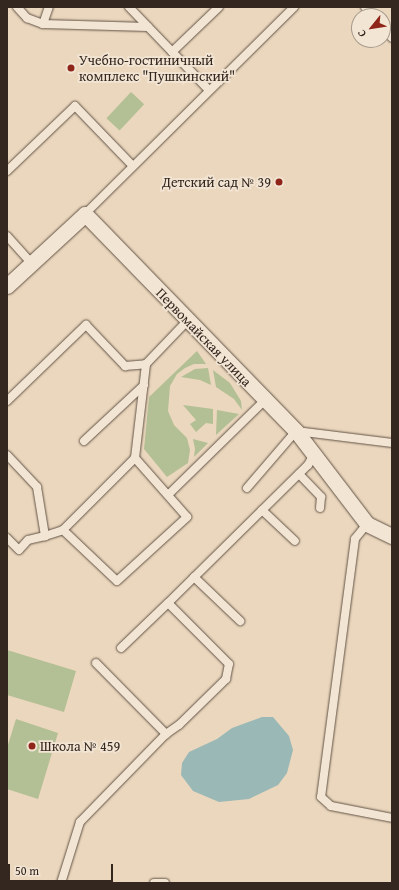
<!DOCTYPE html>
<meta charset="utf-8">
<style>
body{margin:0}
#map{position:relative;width:399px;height:890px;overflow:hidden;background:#ebd7bd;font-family:"Gentium Book Plus",serif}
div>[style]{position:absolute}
.green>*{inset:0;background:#b3bf94;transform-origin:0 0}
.water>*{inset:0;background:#99b8b6}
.roads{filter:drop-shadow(0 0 1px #625346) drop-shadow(0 0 1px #625346)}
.service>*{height:8px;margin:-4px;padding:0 4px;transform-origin:4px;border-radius:4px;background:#f2e5d4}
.minor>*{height:15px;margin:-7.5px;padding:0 7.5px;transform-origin:7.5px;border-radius:7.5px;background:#f2e5d4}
.dots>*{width:11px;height:11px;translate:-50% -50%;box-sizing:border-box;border:2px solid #f2e5d4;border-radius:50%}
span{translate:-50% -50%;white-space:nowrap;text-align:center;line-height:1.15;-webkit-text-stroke:3.5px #f2e5d4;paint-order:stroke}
.poi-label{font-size:14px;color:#34271f}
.left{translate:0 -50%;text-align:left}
.right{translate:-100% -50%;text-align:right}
.street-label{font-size:14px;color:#34271f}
.frame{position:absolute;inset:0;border:8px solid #34271f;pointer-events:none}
.north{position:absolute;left:351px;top:8px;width:40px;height:40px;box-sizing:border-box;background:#f2e5d4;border:1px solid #a6998c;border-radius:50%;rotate:240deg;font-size:11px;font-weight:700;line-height:16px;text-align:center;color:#34271f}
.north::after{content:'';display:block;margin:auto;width:14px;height:18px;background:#8f2418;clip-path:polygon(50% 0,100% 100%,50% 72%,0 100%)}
.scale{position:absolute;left:8px;top:864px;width:105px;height:18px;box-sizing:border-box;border:2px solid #34271f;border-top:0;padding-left:5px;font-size:12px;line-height:14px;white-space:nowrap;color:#34271f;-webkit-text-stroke:3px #f2e5d4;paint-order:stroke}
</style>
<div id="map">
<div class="green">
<div style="left:131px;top:92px;width:18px;height:36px;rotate:43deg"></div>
<div style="clip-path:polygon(197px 351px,206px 364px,194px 364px,185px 368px,177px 374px,170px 386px,168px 411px,174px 425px,187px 438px,190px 450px,188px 463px,167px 477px,144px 449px,149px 397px)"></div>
<div style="clip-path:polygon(208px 368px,211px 385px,200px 380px,181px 377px,195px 369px)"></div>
<div style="clip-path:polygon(213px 370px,230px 383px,241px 401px,242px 410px,234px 399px,216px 387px)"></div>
<div style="clip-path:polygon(183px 405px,213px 409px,213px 424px,206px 423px,196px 432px,190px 424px,196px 420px)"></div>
<div style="clip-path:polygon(217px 410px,239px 414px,216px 435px)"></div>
<div style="clip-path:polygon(193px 439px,208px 443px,194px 457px,195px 449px)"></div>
<div style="clip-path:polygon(7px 650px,76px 671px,64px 712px,7px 695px)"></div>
<div style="clip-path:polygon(16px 719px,58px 733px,38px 799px,7px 789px,7px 748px)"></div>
</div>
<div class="water">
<div style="clip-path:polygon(262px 717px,273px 717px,289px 736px,293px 750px,287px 773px,278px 785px,249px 799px,219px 802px,193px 791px,181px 775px,182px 763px,189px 752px,217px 739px,232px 728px)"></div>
</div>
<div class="roads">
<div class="service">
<div style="left:17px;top:7px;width:15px;rotate:48deg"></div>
<div style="left:27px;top:18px;width:17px;rotate:21deg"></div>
<div style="left:43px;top:24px;width:105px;rotate:1.6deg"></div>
<div style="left:129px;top:7px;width:115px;rotate:46.1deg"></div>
<div style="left:365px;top:7px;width:12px;rotate:48deg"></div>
<div style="left:43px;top:24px;width:18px;rotate:-71deg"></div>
<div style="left:383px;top:28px;width:13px;rotate:48deg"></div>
<div style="left:172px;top:52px;width:65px;rotate:-43.8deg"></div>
<div style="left:7px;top:171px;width:94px;rotate:-43.7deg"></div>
<div style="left:75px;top:106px;width:83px;rotate:46deg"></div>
<div style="left:85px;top:214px;width:294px;rotate:-44.7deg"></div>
<div style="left:7px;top:236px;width:38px;rotate:48deg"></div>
<div style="left:7px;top:401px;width:110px;rotate:-43.9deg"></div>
<div style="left:86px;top:325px;width:57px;rotate:46.4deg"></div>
<div style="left:125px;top:366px;width:21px;rotate:-5deg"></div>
<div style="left:146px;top:364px;width:61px;rotate:-46.3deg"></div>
<div style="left:84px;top:441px;width:82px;rotate:-43deg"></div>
<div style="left:7px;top:455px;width:44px;rotate:46.8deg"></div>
<div style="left:37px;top:487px;width:50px;rotate:80.7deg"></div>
<div style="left:45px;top:536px;width:17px;rotate:167deg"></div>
<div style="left:28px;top:540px;width:13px;rotate:132deg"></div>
<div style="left:19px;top:550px;width:17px;rotate:-135deg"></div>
<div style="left:299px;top:474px;width:32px;rotate:46deg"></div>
<div style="left:321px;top:497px;width:11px;rotate:95deg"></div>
<div style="left:247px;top:488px;width:75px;rotate:-49.3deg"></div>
<div style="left:296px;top:431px;width:97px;rotate:7.1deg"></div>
<div style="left:169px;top:494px;width:136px;rotate:-44.4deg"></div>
<div style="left:262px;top:510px;width:45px;rotate:43.2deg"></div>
<div style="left:367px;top:524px;width:19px;rotate:129deg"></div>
<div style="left:355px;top:539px;width:260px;rotate:97.5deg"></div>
<div style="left:321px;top:797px;width:13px;rotate:42deg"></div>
<div style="left:331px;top:806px;width:62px;rotate:11.1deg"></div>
<div style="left:63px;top:530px;width:74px;rotate:43.4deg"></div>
<div style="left:117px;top:581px;width:95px;rotate:-42.4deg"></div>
<div style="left:187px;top:517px;width:79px;rotate:-131.4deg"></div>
<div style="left:45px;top:536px;width:19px;rotate:-18deg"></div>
<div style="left:63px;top:530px;width:102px;rotate:-45deg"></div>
<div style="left:135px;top:458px;width:95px;rotate:-83.3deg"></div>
<div style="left:194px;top:577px;width:64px;rotate:43.7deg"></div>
<div style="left:168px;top:603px;width:197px;rotate:-44.6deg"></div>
<div style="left:308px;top:465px;width:10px;rotate:-61deg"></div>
<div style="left:96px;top:663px;width:100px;rotate:45.4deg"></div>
<div style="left:61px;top:883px;width:64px;rotate:-72.7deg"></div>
<div style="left:80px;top:822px;width:123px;rotate:-45.7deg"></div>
<div style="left:166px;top:734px;width:16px;rotate:-35deg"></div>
<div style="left:179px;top:725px;width:66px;rotate:-44.4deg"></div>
<div style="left:226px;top:679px;width:15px;rotate:-79deg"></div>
<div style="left:229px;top:664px;width:86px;rotate:-135deg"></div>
<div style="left:168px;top:603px;width:65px;rotate:136.2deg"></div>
<div style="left:154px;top:883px;width:11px"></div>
</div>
<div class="minor">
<div style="left:7px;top:286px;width:106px;rotate:-42.7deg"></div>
<div style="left:85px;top:214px;width:303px;rotate:45.8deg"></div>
<div style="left:296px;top:431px;width:117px;rotate:52.6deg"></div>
<div style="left:367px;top:524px;width:28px;rotate:26deg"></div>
</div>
</div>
<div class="dots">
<div style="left:71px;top:68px;background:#8f2418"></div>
<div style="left:279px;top:182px;background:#8f2418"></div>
<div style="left:32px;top:746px;background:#8f2418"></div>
</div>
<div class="poi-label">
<span class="left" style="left:79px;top:68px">Учебно-гостиничный<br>комплекс "Пушкинский"</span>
<span class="right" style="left:271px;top:182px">Детский сад № 39</span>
<span class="left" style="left:40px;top:746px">Школа № 459</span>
</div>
<div class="street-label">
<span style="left:204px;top:337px;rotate:46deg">Первомайская улица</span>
</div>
<div class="frame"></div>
<div class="north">С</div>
<div class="scale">50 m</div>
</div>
